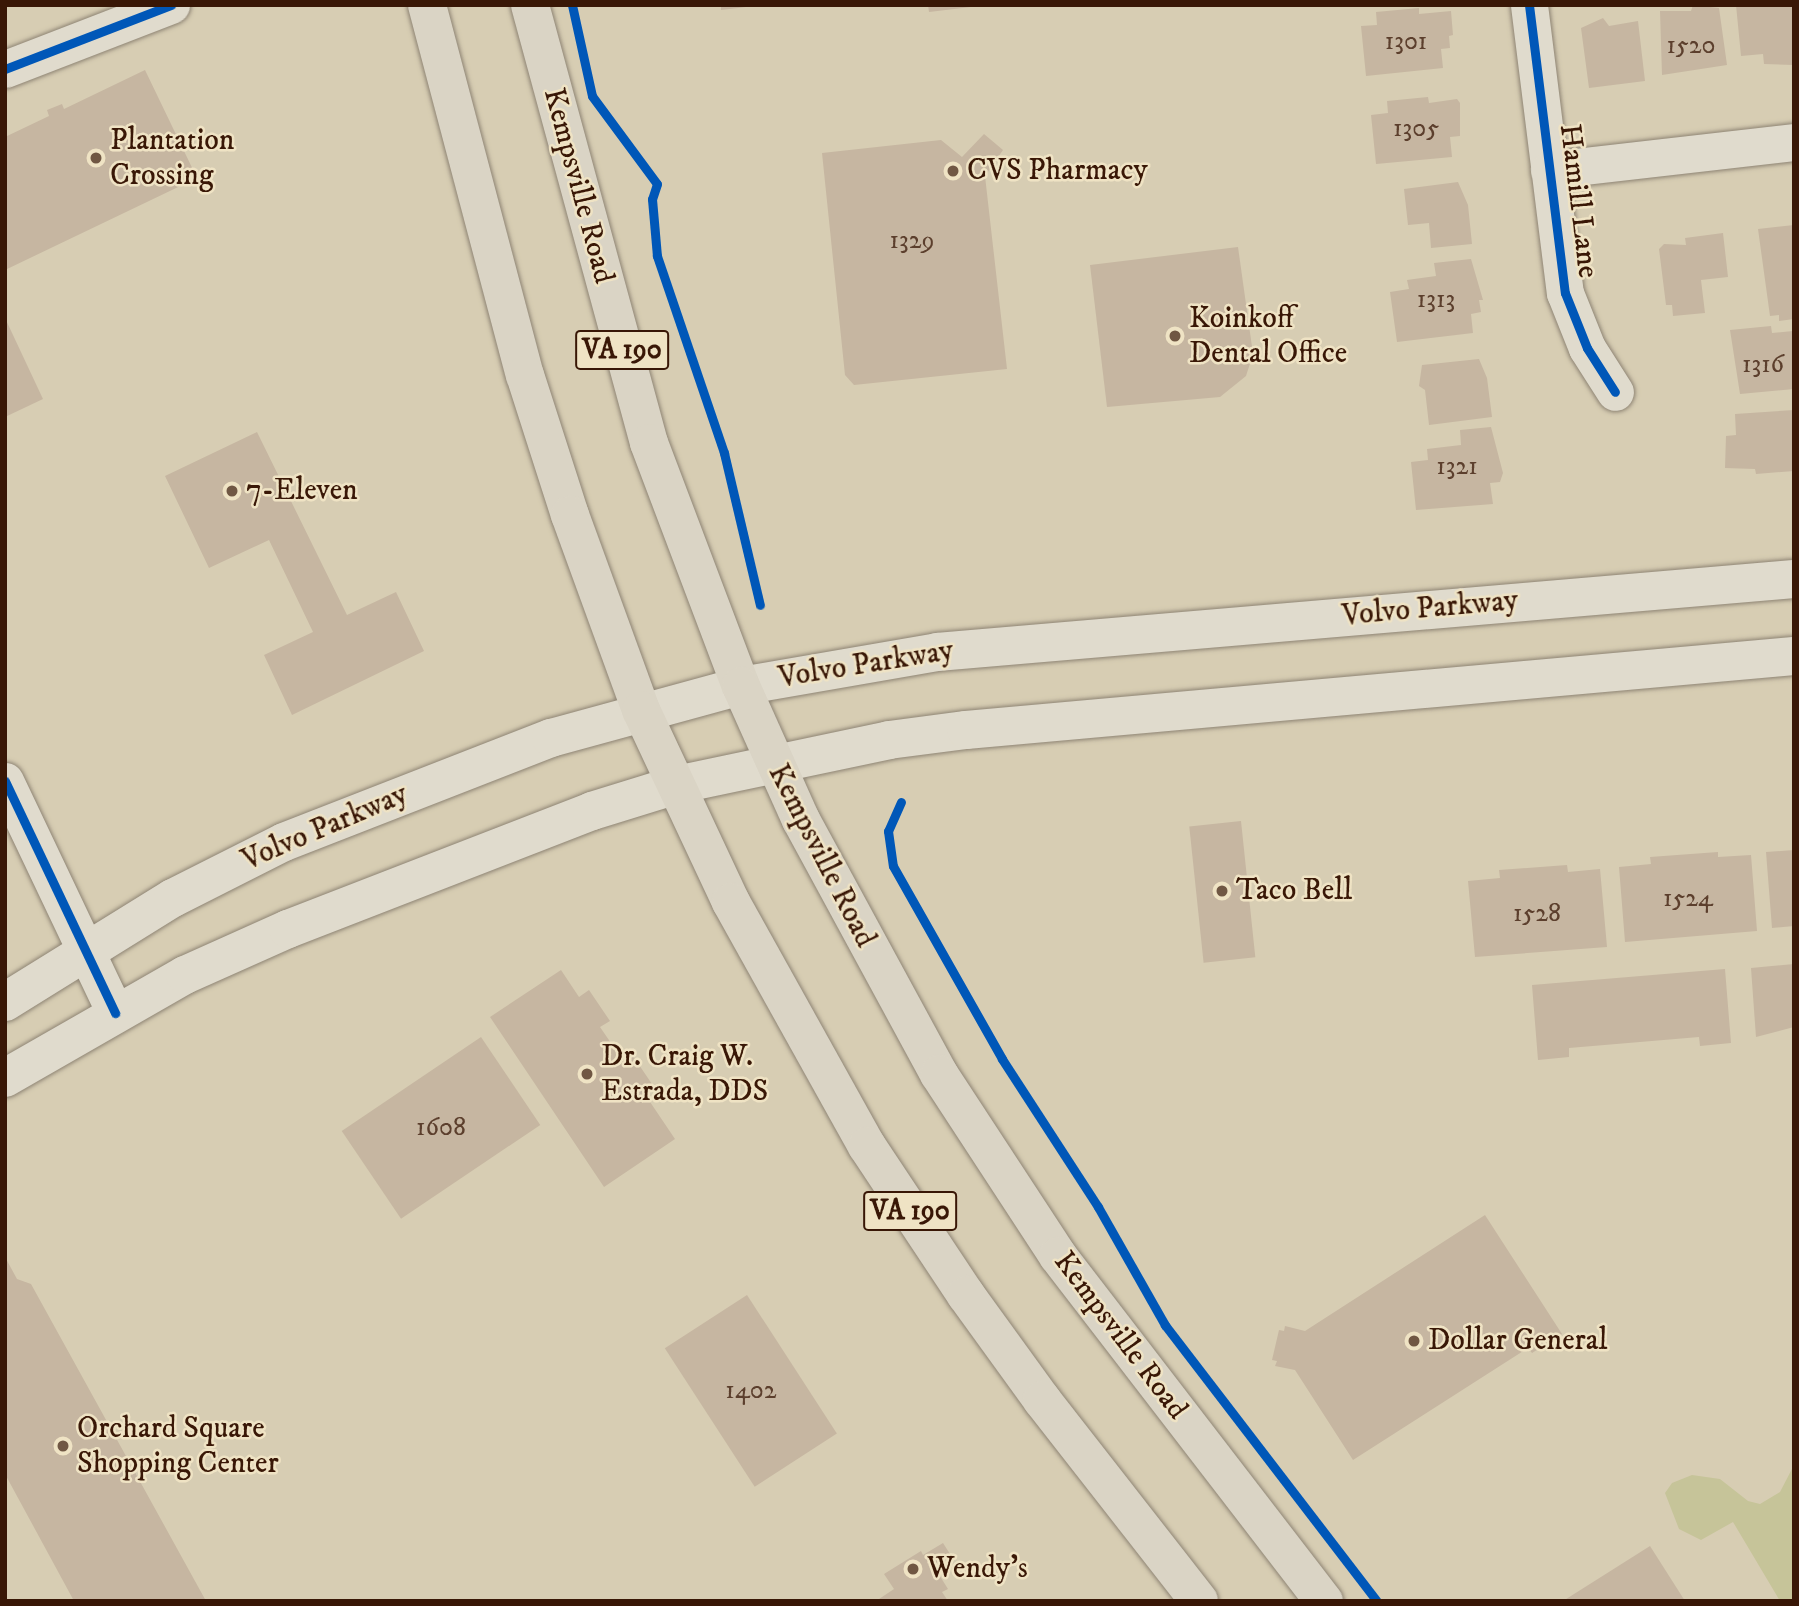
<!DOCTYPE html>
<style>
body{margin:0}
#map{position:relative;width:1799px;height:1606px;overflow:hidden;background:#d7cdb3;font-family:"IM FELL DW Pica",serif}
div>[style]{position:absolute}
.green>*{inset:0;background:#c6c499}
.building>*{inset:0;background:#c6b6a1;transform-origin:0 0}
.roads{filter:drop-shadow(0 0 2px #8e8474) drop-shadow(0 0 2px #8e8474)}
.street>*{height:37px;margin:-18.5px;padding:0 18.5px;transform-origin:18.5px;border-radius:18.5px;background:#e0dbcd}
.secondary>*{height:38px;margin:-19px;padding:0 19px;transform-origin:19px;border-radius:19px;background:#e0dbcd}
.primary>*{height:38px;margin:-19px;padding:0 19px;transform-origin:19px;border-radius:19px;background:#dad4c5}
.cycleway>*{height:9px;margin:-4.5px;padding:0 4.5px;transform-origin:4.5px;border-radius:4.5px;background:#0057b8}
.dots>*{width:19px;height:19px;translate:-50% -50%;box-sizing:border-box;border:4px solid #efe3c4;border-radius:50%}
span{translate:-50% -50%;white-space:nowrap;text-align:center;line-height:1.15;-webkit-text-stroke:5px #efe3c4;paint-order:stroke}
.number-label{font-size:26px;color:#5c3f2d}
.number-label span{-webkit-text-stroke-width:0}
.shield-label span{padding:2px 5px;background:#efe3c4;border:2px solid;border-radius:5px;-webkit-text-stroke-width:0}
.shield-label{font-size:28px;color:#391706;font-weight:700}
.poi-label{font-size:30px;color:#391706}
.left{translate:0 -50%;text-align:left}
.street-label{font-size:30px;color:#391706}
.frame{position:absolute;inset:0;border:7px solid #391706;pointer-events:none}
</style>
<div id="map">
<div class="green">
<div style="clip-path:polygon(1794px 1465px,1794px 1601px,1780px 1601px,1733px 1522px,1701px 1540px,1679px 1529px,1665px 1493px,1672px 1483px,1692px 1475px,1720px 1479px,1748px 1501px,1760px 1504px,1780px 1492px)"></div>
</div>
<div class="building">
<div style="clip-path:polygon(721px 5px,746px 5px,746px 7px,721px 10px)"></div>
<div style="clip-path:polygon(928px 5px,970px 5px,971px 7px,929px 12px)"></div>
<div style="clip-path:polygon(1693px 5px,1719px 8px,1727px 65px,1662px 75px,1660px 11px,1691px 11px)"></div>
<div style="clip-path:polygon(1736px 5px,1794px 5px,1794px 65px,1764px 64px,1763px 54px,1741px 56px)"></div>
<div style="clip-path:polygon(1419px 8px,1419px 14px,1451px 11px,1453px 35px,1449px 36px,1450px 48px,1441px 49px,1443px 68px,1366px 76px,1361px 26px,1377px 25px,1376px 12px)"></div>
<div style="clip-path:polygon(1603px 18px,1609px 26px,1638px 21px,1645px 81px,1589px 88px,1581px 28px)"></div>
<div style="clip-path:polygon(145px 70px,197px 178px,5px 270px,5px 137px,49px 116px,47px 110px,62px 104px,64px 109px)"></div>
<div style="clip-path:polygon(1428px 97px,1429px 103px,1457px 99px,1460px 103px,1460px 136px,1450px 137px,1452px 157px,1376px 164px,1371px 115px,1388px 113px,1387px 101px)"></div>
<div style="clip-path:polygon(984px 134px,1003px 150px,985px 176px,1007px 369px,854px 385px,845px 375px,822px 153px,941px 140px,962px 157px)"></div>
<div style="clip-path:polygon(1458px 182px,1468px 205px,1472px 244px,1431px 248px,1429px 223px,1408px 225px,1404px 189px)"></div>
<div style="clip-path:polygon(1794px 225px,1794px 319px,1779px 321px,1779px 315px,1770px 316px,1758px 229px)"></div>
<div style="clip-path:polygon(1723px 233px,1728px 277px,1701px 280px,1705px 313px,1673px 316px,1672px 305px,1666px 305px,1659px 249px,1664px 244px,1686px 245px,1685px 238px)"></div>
<div style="clip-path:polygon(1238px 247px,1253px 354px,1246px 376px,1220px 397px,1107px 407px,1090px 265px)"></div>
<div style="clip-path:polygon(1471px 259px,1483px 300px,1479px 300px,1481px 312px,1471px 314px,1473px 333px,1397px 342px,1390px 292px,1409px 289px,1407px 280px,1436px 276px,1434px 263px)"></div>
<div style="clip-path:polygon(5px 318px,43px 399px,5px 417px)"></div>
<div style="clip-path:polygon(1771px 326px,1772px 333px,1793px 331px,1794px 389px,1740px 394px,1730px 330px)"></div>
<div style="clip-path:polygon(1479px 359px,1487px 378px,1492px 417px,1429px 425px,1425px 390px,1419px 386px,1422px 365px)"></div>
<div style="clip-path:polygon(1794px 410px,1794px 471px,1756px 474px,1755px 469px,1725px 468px,1726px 436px,1736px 435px,1735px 414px)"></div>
<div style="clip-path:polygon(1491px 427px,1503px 473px,1500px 482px,1490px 483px,1493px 504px,1416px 510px,1411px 462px,1428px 460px,1427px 449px,1461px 445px,1460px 430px)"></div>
<div style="clip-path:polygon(257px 432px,347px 615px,396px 592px,424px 651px,292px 715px,264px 655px,313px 632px,269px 540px,209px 568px,165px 476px)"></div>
<div style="left:1241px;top:821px;width:137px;height:52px;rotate:84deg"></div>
<div style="clip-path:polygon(1794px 850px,1794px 926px,1772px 928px,1766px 852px)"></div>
<div style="clip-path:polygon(1718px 852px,1718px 857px,1751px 855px,1757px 931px,1625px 942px,1619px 867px,1651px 864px,1650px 857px)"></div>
<div style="clip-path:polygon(1567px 865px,1568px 872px,1600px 869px,1607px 947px,1475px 957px,1468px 881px,1500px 878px,1499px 870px)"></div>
<div style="clip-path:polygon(1794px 964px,1794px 1027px,1756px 1037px,1751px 968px)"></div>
<div style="clip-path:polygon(1725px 969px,1731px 1043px,1700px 1046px,1699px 1037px,1569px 1048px,1569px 1057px,1538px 1060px,1532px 985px)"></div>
<div style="clip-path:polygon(561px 970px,579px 997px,589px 990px,610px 1021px,600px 1027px,624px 1062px,633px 1056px,654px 1087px,644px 1093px,675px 1139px,604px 1187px,490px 1017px)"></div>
<div style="left:481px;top:1037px;width:106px;height:168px;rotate:56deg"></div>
<div style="clip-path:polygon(1485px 1215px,1562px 1334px,1532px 1353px,1528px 1348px,1353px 1460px,1295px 1370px,1275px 1366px,1277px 1361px,1272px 1360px,1279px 1330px,1284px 1331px,1285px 1326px,1305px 1331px)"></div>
<div style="clip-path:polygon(5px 1257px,17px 1279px,31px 1284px,206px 1601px,74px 1601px,5px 1474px)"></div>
<div style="left:747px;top:1295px;width:165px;height:98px;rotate:57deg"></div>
<div style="clip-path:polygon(943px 1543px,950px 1554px,933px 1565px,948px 1589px,942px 1592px,948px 1601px,876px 1601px,894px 1589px,884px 1574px,921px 1551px,923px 1555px)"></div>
<div style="clip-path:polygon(1650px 1546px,1685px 1601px,1563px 1601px)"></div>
</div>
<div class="roads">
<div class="street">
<div style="left:1529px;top:5px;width:290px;rotate:82.9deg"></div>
<div style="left:1565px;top:293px;width:59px;rotate:68.2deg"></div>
<div style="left:1587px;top:348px;width:52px;rotate:57.5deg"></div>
<div style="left:5px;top:69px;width:178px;rotate:-21.1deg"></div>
<div style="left:1549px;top:170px;width:247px;rotate:-6.5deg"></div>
<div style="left:5px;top:781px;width:257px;rotate:64.6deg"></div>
</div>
<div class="secondary">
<div style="left:5px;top:1002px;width:198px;rotate:-31.8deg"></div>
<div style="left:173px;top:898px;width:124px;rotate:-26.8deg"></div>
<div style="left:284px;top:842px;width:287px;rotate:-21.3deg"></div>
<div style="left:551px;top:738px;width:197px;rotate:-15.3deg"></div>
<div style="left:741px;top:686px;width:199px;rotate:-9.8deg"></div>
<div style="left:937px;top:652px;width:860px;rotate:-4.87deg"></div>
<div style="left:5px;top:1078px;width:207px;rotate:-29.8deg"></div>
<div style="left:185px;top:975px;width:113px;rotate:-24.1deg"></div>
<div style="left:288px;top:929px;width:326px;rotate:-21.2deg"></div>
<div style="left:592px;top:811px;width:88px;rotate:-17.2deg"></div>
<div style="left:676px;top:785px;width:218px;rotate:-11.9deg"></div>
<div style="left:889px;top:740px;width:78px;rotate:-7.4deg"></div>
<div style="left:966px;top:730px;width:831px;rotate:-5.11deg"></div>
</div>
<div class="primary">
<div style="left:427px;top:5px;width:383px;rotate:75.2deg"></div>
<div style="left:525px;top:375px;width:147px;rotate:72.2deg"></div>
<div style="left:570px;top:515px;width:208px;rotate:70deg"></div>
<div style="left:641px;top:710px;width:212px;rotate:64.9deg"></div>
<div style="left:731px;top:902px;width:279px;rotate:60.9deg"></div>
<div style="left:867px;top:1146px;width:179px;rotate:56.4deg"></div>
<div style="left:966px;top:1295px;width:130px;rotate:54.1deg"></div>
<div style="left:1042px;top:1400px;width:255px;rotate:52deg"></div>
<div style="left:530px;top:5px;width:454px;rotate:74.8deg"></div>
<div style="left:649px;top:443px;width:260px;rotate:69.3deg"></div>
<div style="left:741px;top:686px;width:147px;rotate:65.9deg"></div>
<div style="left:801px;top:820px;width:289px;rotate:61.5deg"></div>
<div style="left:939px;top:1074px;width:217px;rotate:56.8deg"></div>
<div style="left:1058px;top:1256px;width:436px;rotate:52.4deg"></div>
</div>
</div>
<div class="cycleway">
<div style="left:572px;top:5px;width:93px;rotate:77.6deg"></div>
<div style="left:592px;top:96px;width:109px;rotate:53.5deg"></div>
<div style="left:657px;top:184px;width:16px;rotate:108deg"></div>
<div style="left:652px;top:199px;width:57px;rotate:85deg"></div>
<div style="left:657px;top:256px;width:208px;rotate:71.2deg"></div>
<div style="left:724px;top:453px;width:156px;rotate:76.7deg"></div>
<div style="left:1529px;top:5px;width:290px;rotate:82.9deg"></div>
<div style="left:1565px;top:293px;width:59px;rotate:68.2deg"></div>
<div style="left:1587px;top:348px;width:52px;rotate:57.5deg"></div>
<div style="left:5px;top:69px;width:178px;rotate:-21.1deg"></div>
<div style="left:5px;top:781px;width:257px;rotate:64.6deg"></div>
<div style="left:901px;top:802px;width:32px;rotate:114deg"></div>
<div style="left:888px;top:831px;width:35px;rotate:82deg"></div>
<div style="left:893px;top:866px;width:222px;rotate:60.5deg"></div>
<div style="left:1002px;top:1059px;width:176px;rotate:57deg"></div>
<div style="left:1098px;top:1207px;width:136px;rotate:60.4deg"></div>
<div style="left:1165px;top:1325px;width:348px;rotate:52.5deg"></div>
</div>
<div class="dots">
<div style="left:96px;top:158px;background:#705743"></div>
<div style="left:953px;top:171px;background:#705743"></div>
<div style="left:1175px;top:336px;background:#705743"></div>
<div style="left:232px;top:491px;background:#705743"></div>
<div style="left:1222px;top:891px;background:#705743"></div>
<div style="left:587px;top:1074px;background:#705743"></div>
<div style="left:1414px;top:1341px;background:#705743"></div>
<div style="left:63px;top:1446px;background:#705743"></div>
<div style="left:913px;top:1569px;background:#705743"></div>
</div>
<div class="number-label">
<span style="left:1406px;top:42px">1301</span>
<span style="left:1691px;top:46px">1520</span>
<span style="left:1416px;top:129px">1305</span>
<span style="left:912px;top:241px">1329</span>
<span style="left:1436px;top:300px">1313</span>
<span style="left:1763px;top:365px">1316</span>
<span style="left:1457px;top:467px">1321</span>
<span style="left:1688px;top:899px">1524</span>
<span style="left:1537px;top:914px">1528</span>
<span style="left:441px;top:1128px">1608</span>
<span style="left:751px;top:1391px">1402</span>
</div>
<div class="shield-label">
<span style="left:622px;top:350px">VA 190</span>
<span style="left:910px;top:1211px">VA 190</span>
</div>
<div class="poi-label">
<span class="left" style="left:110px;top:158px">Plantation<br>Crossing</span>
<span class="left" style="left:967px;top:171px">CVS Pharmacy</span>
<span class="left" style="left:1189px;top:336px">Koinkoff<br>Dental Office</span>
<span class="left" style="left:246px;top:491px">7-Eleven</span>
<span class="left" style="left:1236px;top:891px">Taco Bell</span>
<span class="left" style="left:601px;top:1074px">Dr. Craig W.<br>Estrada, DDS</span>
<span class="left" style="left:1428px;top:1341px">Dollar General</span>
<span class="left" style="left:77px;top:1446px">Orchard Square<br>Shopping Center</span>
<span class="left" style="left:927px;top:1569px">Wendy's</span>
</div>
<div class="street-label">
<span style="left:578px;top:186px;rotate:75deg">Kempsville Road</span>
<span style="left:1578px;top:201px;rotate:83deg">Hamill Lane</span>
<span style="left:1430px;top:609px;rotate:-5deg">Volvo Parkway</span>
<span style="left:866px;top:665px;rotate:-9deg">Volvo Parkway</span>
<span style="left:325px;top:828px;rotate:-23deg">Volvo Parkway</span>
<span style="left:821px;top:856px;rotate:63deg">Kempsville Road</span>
<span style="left:1120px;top:1336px;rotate:53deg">Kempsville Road</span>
</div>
<div class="frame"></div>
</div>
